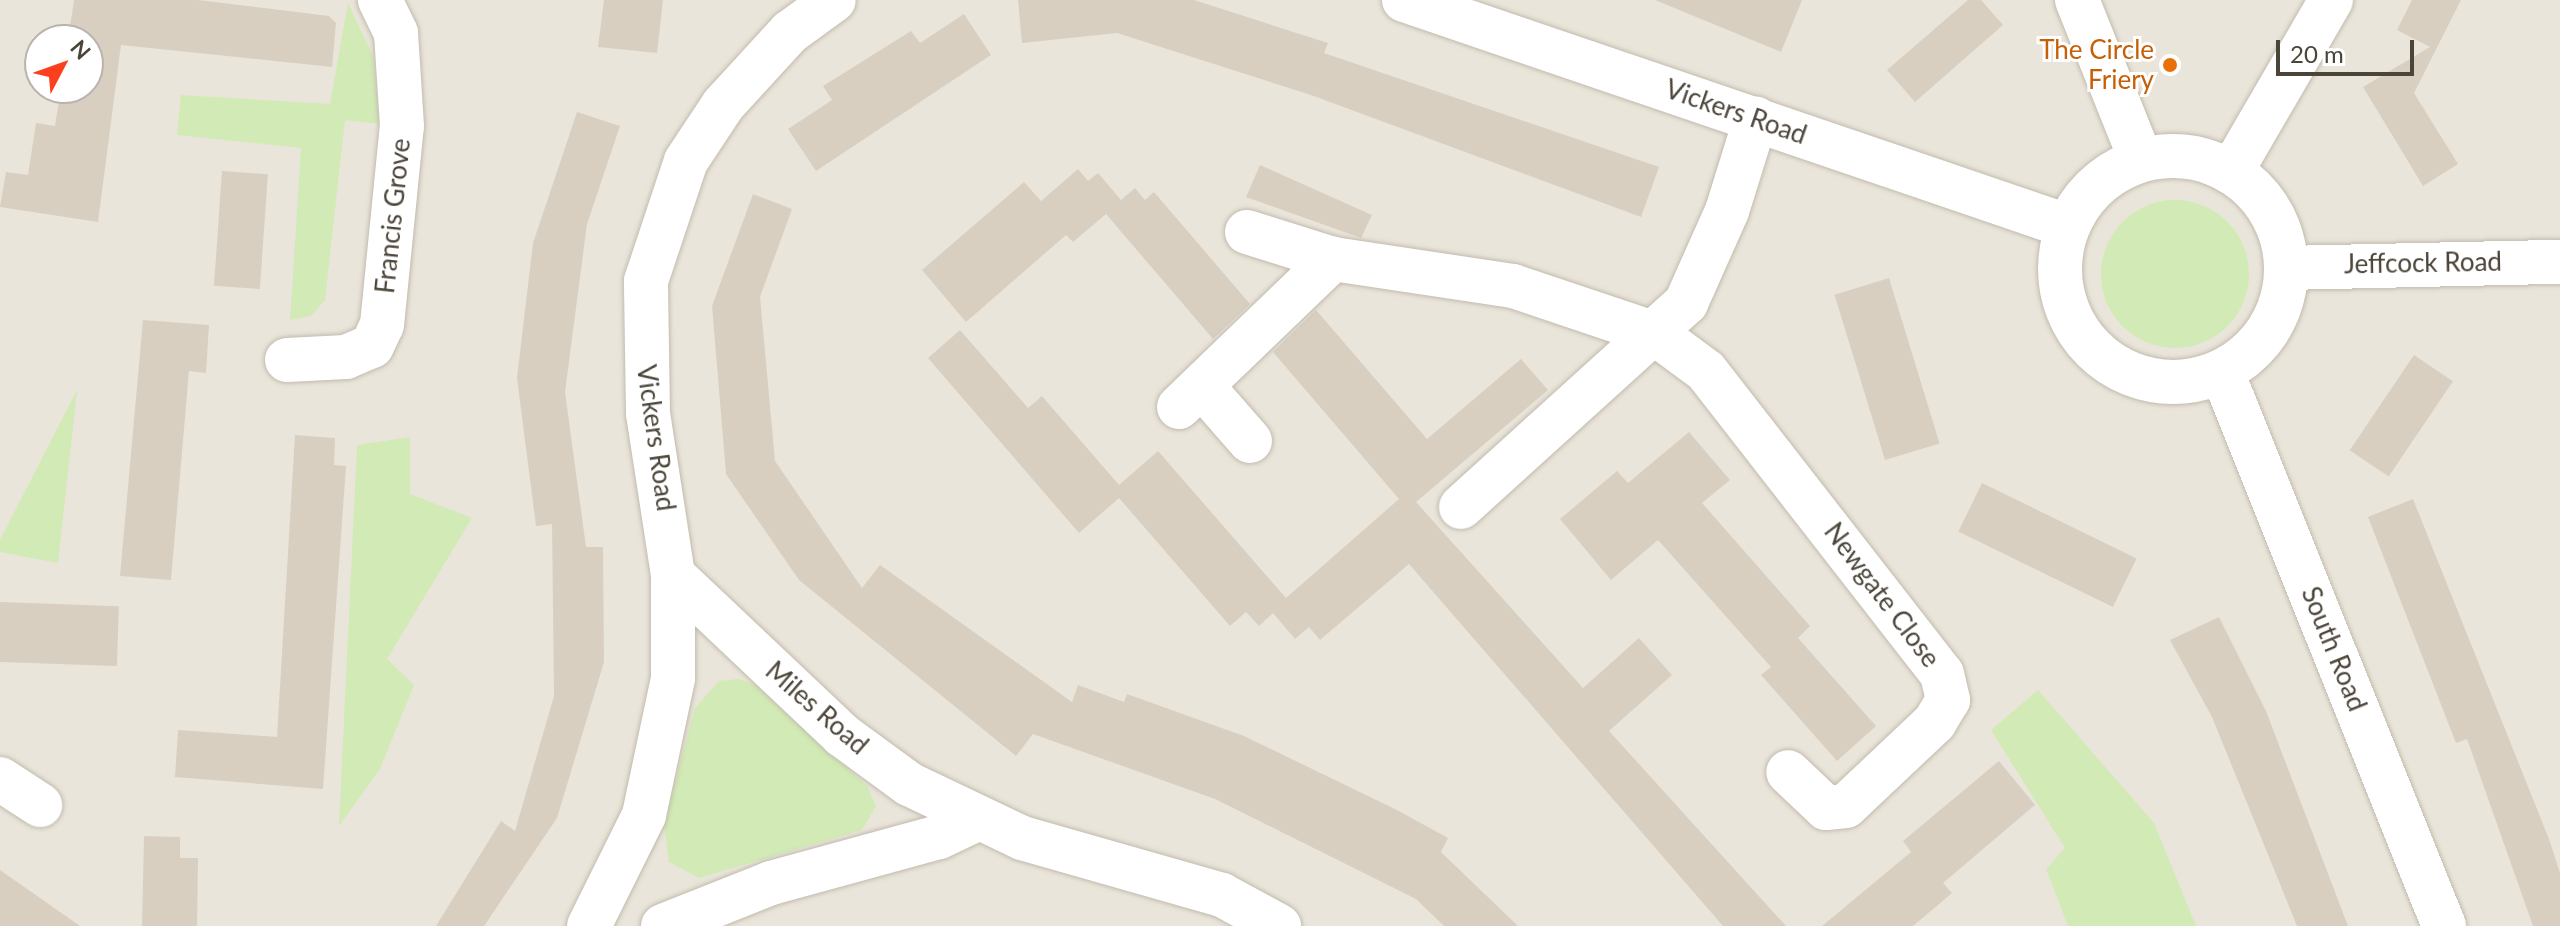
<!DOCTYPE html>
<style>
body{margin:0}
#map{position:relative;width:2560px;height:926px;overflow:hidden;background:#f6f3ec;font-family:Lato,sans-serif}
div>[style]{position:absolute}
.residential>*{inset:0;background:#eae5da}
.green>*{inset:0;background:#d2eab5}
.round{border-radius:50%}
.building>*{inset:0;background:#d8cfc1;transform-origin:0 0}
.roads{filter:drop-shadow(0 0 2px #c2bbae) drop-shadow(0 0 2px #c2bbae)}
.minor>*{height:44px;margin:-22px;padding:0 22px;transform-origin:22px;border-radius:22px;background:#fff}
.minor>.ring{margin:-22px;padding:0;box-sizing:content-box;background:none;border:44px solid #fff;border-radius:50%}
.dots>*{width:22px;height:22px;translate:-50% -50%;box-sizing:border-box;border:4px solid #fff;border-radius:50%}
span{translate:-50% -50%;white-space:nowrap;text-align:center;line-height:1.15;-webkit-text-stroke:6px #fff;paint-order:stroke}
.food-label{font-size:26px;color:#c56008}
.right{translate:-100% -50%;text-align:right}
.street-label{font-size:26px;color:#4b4439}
.north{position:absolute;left:24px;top:24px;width:80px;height:80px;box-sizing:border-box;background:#fff;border:2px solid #b7b4b0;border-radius:50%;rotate:49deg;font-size:22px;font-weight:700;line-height:32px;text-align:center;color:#4b4439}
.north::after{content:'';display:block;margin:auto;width:28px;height:36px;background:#fc3f1d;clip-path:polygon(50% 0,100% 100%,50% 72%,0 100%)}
.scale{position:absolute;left:2276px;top:40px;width:138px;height:36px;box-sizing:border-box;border:4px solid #4b4439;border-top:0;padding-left:10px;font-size:24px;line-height:28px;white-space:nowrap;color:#4b4439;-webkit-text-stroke:6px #fff;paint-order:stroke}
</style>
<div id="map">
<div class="residential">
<div style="clip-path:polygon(evenodd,0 0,2560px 0,2560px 926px,0 926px,0 0,40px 40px,88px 40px,88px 88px,40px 88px,40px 40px)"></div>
</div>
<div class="green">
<div style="clip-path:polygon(348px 3px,373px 56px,380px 124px,345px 120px,325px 300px,311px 316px,290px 320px,301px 148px,177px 135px,181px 95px,330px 104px)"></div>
<div class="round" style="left:2101px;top:200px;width:148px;height:148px"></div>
<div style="clip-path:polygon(77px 390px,58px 563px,0 552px,0 540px)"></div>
<div style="clip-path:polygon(410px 437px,410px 494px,472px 518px,387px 659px,414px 685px,380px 769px,339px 826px,357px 445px)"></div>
<div style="clip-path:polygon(739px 679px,755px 685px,867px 786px,876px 806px,862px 830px,699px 878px,669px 862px,664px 823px,695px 708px,719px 681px)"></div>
<div style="clip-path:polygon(2038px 690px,2154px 823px,2196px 926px,2068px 926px,2046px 869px,2065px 848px,1991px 730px)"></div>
</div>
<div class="building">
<div style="clip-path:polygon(74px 0,198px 0,329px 16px,336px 23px,332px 67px,121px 45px,98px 222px,0 207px,6px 172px,28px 175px,36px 123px,55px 126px,61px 88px,88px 88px,88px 40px,68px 40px)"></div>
<div style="clip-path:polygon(604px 0,663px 0,657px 53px,598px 47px)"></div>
<div style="clip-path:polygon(1018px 0,1194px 0,1328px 43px,1324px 53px,1659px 167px,1641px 217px,1311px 95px,1117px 33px,1022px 43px)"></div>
<div style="clip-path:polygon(1655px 0,1802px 0,1781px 52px)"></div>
<div style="clip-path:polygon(1968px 0,1981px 0,2003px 25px,1915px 102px,1887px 70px)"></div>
<div style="clip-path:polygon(2412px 0,2461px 0,2414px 93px,2458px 164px,2423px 186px,2363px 87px,2430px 47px,2397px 30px)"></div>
<div style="clip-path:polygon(964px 14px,991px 55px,816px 171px,788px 129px,832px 100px,823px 86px,911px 31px,920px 43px)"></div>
<div style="clip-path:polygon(577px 112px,620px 126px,587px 224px,565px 392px,586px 547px,603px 547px,604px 662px,557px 818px,484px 926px,436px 926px,501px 821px,515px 831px,554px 696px,552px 524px,536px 526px,517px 378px,533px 243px)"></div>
<div style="clip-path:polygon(1260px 165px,1372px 215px,1361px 238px,1246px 197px)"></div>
<div style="clip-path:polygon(1078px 169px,1088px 181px,1098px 173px,1121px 200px,1135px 188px,1145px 200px,1154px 192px,1250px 304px,1213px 339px,1106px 214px,1073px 242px,1066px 235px,966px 322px,922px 270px,1024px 182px,1041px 201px)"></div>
<div style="left:222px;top:171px;width:46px;height:115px;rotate:4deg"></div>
<div style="clip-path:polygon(753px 194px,792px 209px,760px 297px,775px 461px,862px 588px,880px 565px,1072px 702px,1078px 685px,1124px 702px,1127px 694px,1244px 736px,1397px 810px,1448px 838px,1441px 852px,1518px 926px,1444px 926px,1416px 899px,1215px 799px,1033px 734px,1016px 756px,799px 580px,726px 474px,712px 306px)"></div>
<div style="left:1889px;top:278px;width:173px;height:57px;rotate:73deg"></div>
<div style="clip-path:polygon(1316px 310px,1427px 439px,1521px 359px,1548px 390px,1416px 502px,1583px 688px,1639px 638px,1672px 675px,1609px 731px,1786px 926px,1723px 926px,1409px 564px,1320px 640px,1309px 627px,1295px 639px,1273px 613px,1259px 626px,1246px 612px,1230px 626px,1119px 498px,1079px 533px,928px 358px,960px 330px,1028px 408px,1042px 396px,1119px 485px,1158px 451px,1286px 598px,1399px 499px,1273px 352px)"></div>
<div style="clip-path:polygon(143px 320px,209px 325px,206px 373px,189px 371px,171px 580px,120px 576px)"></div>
<div style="left:2414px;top:355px;width:47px;height:115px;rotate:34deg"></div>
<div style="clip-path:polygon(1689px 432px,1730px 480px,1702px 503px,1810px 626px,1798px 638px,1876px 726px,1837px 761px,1761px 675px,1771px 667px,1658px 540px,1611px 580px,1560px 519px,1617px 471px,1628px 483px)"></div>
<div style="clip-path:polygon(295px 435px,335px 438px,334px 465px,346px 466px,323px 789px,175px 777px,178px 730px,277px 737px)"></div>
<div style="left:1982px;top:483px;width:172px;height:54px;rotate:26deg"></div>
<div style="clip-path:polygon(2413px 499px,2549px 839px,2560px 873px,2560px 926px,2533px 926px,2467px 739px,2456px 743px,2368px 517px)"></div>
<div style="left:0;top:602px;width:119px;height:60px;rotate:2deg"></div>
<div style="clip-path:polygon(2219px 617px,2266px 711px,2348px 926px,2297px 926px,2212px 717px,2170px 640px)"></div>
<div style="clip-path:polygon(1999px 761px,2035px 805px,1943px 883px,1952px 893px,1913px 926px,1822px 926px,1911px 852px,1903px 841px)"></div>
<div style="clip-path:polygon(144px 836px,180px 837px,180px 858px,198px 858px,197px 926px,142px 926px)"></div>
<div style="clip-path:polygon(0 870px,80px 926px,0 926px)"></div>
</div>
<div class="roads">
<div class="minor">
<div style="left:1404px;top:0;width:700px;rotate:18.82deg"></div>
<div style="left:2077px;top:0;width:172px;rotate:68.2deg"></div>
<div class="ring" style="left:2060px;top:156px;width:182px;height:182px"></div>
<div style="left:2231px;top:172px;width:199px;rotate:-59.8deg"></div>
<div style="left:1247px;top:232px;width:90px;rotate:17.4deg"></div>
<div style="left:1333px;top:259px;width:182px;rotate:8.5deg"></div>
<div style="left:1513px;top:286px;width:151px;rotate:18.6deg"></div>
<div style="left:1656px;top:334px;width:62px;rotate:36.5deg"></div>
<div style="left:1706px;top:371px;width:384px;rotate:52.1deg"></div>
<div style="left:1942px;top:674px;width:27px;rotate:77deg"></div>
<div style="left:1948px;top:700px;width:26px;rotate:121deg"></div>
<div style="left:1935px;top:722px;width:122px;rotate:136.7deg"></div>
<div style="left:1846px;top:806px;width:20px;rotate:174deg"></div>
<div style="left:1826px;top:808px;width:52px;rotate:-136.5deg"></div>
<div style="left:2286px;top:268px;width:274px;rotate:-1.3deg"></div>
<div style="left:287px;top:360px;width:59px;rotate:-2.9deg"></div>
<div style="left:346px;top:357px;width:28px;rotate:-23deg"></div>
<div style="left:372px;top:346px;width:23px;rotate:-65deg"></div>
<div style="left:382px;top:325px;width:200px;rotate:-84.3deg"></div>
<div style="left:402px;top:126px;width:93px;rotate:-93.7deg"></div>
<div style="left:396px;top:33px;width:37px;rotate:-116deg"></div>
<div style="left:2222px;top:372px;width:597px;rotate:68.16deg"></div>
<div style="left:1202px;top:386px;width:73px;rotate:48.9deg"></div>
<div style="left:1179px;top:407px;width:214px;rotate:-43.9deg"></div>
<div style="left:1461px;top:507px;width:304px;rotate:-42.2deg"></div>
<div style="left:1686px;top:303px;width:101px;rotate:-66deg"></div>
<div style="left:1727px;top:211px;width:97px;rotate:-72.7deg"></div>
<div style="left:673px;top:575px;width:233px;rotate:43.4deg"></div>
<div style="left:842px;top:735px;width:83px;rotate:36.2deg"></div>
<div style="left:909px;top:784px;width:125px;rotate:25.5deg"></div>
<div style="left:1022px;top:838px;width:208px;rotate:15.9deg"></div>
<div style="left:1222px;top:895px;width:65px;rotate:28.5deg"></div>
<div style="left:0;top:779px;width:48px;rotate:33deg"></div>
<div style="left:589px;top:926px;width:124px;rotate:-63.6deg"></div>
<div style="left:644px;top:815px;width:140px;rotate:-78deg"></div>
<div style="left:673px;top:678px;width:103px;rotate:-90deg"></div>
<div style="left:673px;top:575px;width:164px;rotate:-98.8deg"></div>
<div style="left:648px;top:413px;width:132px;rotate:-90.9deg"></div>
<div style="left:646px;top:281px;width:126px;rotate:-71.6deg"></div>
<div style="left:686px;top:161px;width:67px;rotate:-56.5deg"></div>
<div style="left:723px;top:105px;width:99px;rotate:-47.5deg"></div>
<div style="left:790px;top:32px;width:54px;rotate:-36deg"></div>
<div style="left:663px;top:926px;width:116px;rotate:-21.7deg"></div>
<div style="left:771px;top:883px;width:174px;rotate:-15.3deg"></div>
<div style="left:939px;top:837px;width:42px;rotate:-25.3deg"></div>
</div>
</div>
<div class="dots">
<div style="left:2170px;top:65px;background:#e8710a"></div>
</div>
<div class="food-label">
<span class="right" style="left:2154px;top:65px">The Circle<br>Friery</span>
</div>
<div class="street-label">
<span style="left:1736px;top:112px;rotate:19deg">Vickers Road</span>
<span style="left:393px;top:216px;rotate:-84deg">Francis Grove</span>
<span style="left:2423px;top:263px;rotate:-1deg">Jeffcock Road</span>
<span style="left:656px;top:438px;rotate:82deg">Vickers Road</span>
<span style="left:1882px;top:595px;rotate:53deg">Newgate Close</span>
<span style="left:2334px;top:649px;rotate:68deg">South Road</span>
<span style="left:817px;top:708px;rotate:41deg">Miles Road</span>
</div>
<div class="north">N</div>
<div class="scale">20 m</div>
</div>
